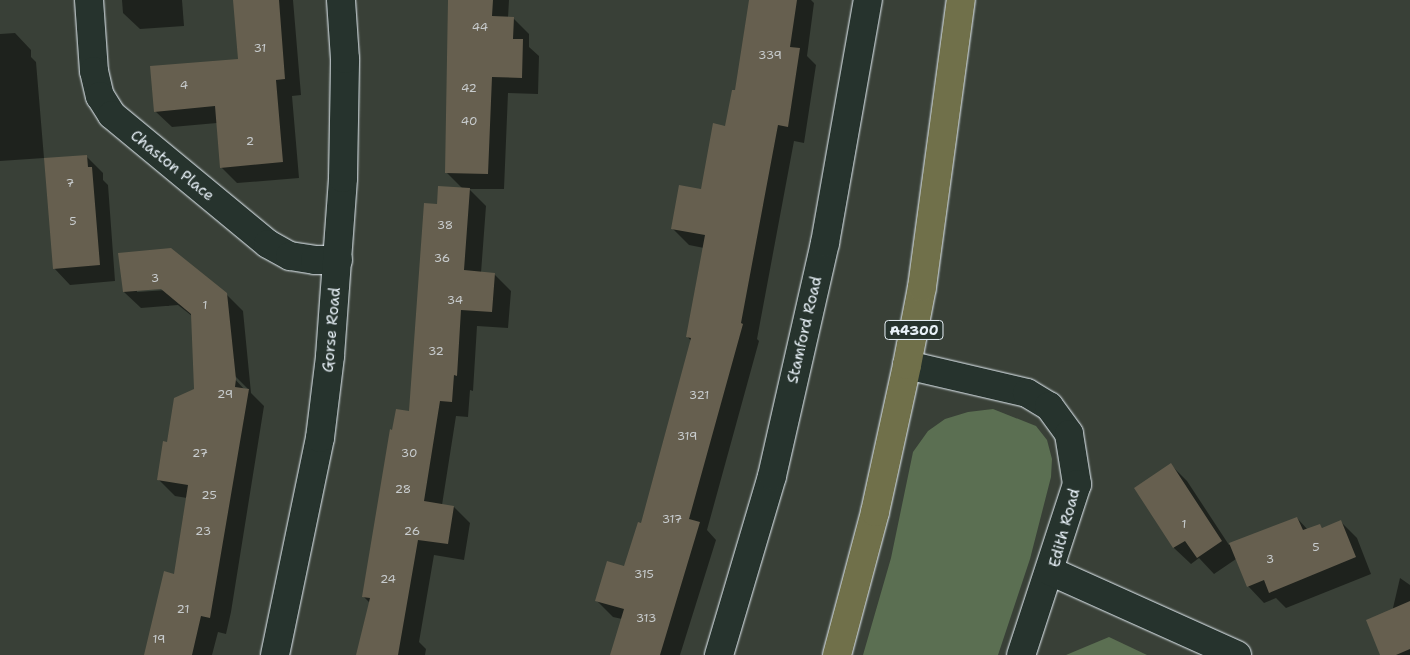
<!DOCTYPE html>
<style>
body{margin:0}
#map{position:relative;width:1410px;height:655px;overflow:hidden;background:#394037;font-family:"Shantell Sans",sans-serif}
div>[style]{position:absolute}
.green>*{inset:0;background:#5b6f52}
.shadow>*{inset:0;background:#0007}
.building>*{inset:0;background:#665f4f}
.roads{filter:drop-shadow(0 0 1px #e8f1f8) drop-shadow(0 0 1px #e8f1f8)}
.minor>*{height:28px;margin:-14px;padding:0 14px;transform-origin:14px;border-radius:14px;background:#26332d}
.primary>*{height:28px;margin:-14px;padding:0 14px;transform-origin:14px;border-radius:14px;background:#70704a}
span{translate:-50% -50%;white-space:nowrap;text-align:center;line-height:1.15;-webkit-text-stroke:4px #26332d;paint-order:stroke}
.number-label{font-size:12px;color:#c8ccce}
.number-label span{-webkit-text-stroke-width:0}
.shield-label span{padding:1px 4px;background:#26332d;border:1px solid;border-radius:4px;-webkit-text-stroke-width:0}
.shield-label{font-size:14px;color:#e8f1f8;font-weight:700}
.street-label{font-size:15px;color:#e8f1f8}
</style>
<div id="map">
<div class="green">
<div style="clip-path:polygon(993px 409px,1036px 426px,1047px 440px,1052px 459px,1051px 477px,1030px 559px,998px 655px,863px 655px,891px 558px,913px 452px,928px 431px,945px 419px,968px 412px)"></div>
<div style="clip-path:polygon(1109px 637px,1147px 655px,1066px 655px)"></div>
</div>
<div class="shadow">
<div style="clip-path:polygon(122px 0,182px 0,184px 26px,140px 29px,123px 13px)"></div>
<div style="clip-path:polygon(234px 0,293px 0,301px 95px,292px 96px,299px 178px,237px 183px,221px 167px,217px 123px,172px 127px,155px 111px,239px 60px)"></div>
<div style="clip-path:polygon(449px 0,509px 0,508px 18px,513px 18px,529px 34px,529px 47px,539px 56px,538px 94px,508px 93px,504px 189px,469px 189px,486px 206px,481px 273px,494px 274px,511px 291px,508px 328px,477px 326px,473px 391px,470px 390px,468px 417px,456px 416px,442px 505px,454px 507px,470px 523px,464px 560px,434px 555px,419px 642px,426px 649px,425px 655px,357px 655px,370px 603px,364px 597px,411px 412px,438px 205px,463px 189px,447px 173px)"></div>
<div style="clip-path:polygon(750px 0,811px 0,814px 3px,807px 56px,816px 65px,804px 143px,794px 141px,757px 339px,759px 341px,707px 530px,716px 540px,680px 655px,612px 655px,622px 619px,613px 617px,596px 600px,625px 568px,642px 524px,691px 341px,687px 336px,704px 248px,689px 245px,672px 228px,702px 191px,726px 127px,736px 92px)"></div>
<div style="clip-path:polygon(15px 33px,31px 50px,31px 57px,36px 62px,44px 158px,0 161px,0 34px)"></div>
<div style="clip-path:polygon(86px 156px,103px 173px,103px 180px,108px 185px,115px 281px,70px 285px,54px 268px)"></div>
<div style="clip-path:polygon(evenodd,120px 254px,226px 294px,243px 311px,251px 393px,264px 406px,231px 612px,226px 634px,218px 632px,212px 655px,145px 655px,175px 575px,187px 498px,175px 496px,159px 480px,168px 443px,195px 390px,192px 316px,178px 305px,141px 308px,124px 292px,120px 254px,167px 287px,167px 290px,137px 292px,137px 290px,167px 287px,120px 254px,232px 373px,249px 390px,245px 390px,231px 375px,232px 373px)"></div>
<div style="clip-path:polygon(1171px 465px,1187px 481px,1229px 545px,1297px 518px,1308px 530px,1320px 525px,1323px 529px,1341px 522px,1357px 538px,1371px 574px,1286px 608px,1276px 598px,1264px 603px,1248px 586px,1236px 559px,1214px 574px,1199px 558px,1191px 564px,1174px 548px,1135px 488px)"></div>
<div style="clip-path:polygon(1400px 578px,1410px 585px,1410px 655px,1382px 655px)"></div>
</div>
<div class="building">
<div style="clip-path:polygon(233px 0,279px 0,285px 79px,276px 80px,283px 162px,220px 168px,215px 106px,154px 112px,150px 66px,238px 59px)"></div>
<div style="clip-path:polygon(448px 0,493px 0,492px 16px,514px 17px,513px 39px,523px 39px,522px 78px,492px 77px,488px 174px,445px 173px)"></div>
<div style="clip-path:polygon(749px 0,797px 0,790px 47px,800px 48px,788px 127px,778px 125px,741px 323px,743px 324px,689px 519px,700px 522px,660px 655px,610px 655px,624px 609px,595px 601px,607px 561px,624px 566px,638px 522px,641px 523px,691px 338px,686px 337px,705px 235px,671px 229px,679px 185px,701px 189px,713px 123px,725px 126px,732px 90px,735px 90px)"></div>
<div style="clip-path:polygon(87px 155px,88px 167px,92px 167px,100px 265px,53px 269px,44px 158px)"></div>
<div style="clip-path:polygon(438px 186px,470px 188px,464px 270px,495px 273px,492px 312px,461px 310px,457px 376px,454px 375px,452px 402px,440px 401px,424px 501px,454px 506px,448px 544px,418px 540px,398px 655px,356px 655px,370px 598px,362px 597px,390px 429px,392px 430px,396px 409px,409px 411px,424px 203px,437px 204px)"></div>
<div style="clip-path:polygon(171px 248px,227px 293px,236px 379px,235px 387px,249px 389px,210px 618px,201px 616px,192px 655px,144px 655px,164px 571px,174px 574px,188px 485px,157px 480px,163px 441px,167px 442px,174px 398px,194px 389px,191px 314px,161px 289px,123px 292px,118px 253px)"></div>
<div style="clip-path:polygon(1171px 463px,1222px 541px,1197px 558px,1185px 541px,1173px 548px,1134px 488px)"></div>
<div style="clip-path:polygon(1297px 517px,1303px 530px,1320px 524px,1322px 528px,1341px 520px,1356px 557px,1269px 593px,1264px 580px,1247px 587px,1229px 543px)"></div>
<div style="clip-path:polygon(1410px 601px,1410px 649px,1396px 655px,1380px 655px,1366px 620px)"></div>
</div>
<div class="roads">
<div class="minor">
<div style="left:89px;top:0;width:71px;rotate:86deg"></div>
<div style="left:94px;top:71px;width:26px;rotate:77deg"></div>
<div style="left:100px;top:96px;width:22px;rotate:58deg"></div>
<div style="left:112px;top:115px;width:202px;rotate:39.6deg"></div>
<div style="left:268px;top:244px;width:25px;rotate:29deg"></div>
<div style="left:290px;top:256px;width:25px;rotate:9deg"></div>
<div style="left:315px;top:260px;width:23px"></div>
<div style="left:907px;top:365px;width:123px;rotate:13.1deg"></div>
<div style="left:1027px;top:393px;width:26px;rotate:31deg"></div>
<div style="left:1049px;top:406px;width:34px;rotate:54deg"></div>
<div style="left:1069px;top:434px;width:51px;rotate:80.9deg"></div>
<div style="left:1077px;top:484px;width:180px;rotate:108.1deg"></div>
<div style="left:1050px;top:571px;width:205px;rotate:24.2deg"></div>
<div style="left:275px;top:655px;width:222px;rotate:-78.3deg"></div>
<div style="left:320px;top:438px;width:83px;rotate:-83deg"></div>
<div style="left:330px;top:356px;width:178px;rotate:-85.8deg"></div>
<div style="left:343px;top:178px;width:119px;rotate:-89deg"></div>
<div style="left:345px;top:59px;width:59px;rotate:-93.9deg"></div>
<div style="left:719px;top:655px;width:187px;rotate:-73.5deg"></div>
<div style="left:772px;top:476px;width:239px;rotate:-77.2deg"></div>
<div style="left:825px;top:243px;width:247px;rotate:-80deg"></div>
</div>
<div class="primary">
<div style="left:837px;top:655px;width:148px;rotate:-75.1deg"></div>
<div style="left:875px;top:512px;width:150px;rotate:-77.7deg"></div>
<div style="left:907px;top:365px;width:79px;rotate:-79.1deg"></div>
<div style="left:922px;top:287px;width:290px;rotate:-82.3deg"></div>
</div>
</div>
<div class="number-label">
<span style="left:480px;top:28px">44</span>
<span style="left:260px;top:49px">31</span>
<span style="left:770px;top:56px">339</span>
<span style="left:184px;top:86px">4</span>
<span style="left:469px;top:89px">42</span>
<span style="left:469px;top:122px">40</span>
<span style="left:250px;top:142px">2</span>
<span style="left:70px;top:184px">7</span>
<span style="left:73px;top:222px">5</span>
<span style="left:445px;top:226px">38</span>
<span style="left:442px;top:259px">36</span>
<span style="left:155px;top:279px">3</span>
<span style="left:455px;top:301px">34</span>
<span style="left:205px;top:306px">1</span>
<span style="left:436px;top:352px">32</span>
<span style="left:225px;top:395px">29</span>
<span style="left:699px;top:396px">321</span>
<span style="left:687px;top:437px">319</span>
<span style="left:200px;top:454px">27</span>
<span style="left:409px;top:454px">30</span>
<span style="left:403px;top:490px">28</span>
<span style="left:209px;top:496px">25</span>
<span style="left:672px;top:520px">317</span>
<span style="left:1184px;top:525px">1</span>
<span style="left:203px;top:532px">23</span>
<span style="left:412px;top:532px">26</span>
<span style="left:1316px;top:548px">5</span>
<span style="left:1270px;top:560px">3</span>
<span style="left:644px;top:575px">315</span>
<span style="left:388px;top:580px">24</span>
<span style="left:183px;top:610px">21</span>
<span style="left:646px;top:619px">313</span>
<span style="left:159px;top:640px">19</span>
</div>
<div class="shield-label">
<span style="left:914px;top:330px">A4300</span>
</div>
<div class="street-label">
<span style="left:172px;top:166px;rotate:39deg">Chaston Place</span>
<span style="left:332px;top:330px;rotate:-85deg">Gorse Road</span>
<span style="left:805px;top:330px;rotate:-77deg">Stamford Road</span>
<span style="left:1065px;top:528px;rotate:-75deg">Edith Road</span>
</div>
</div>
